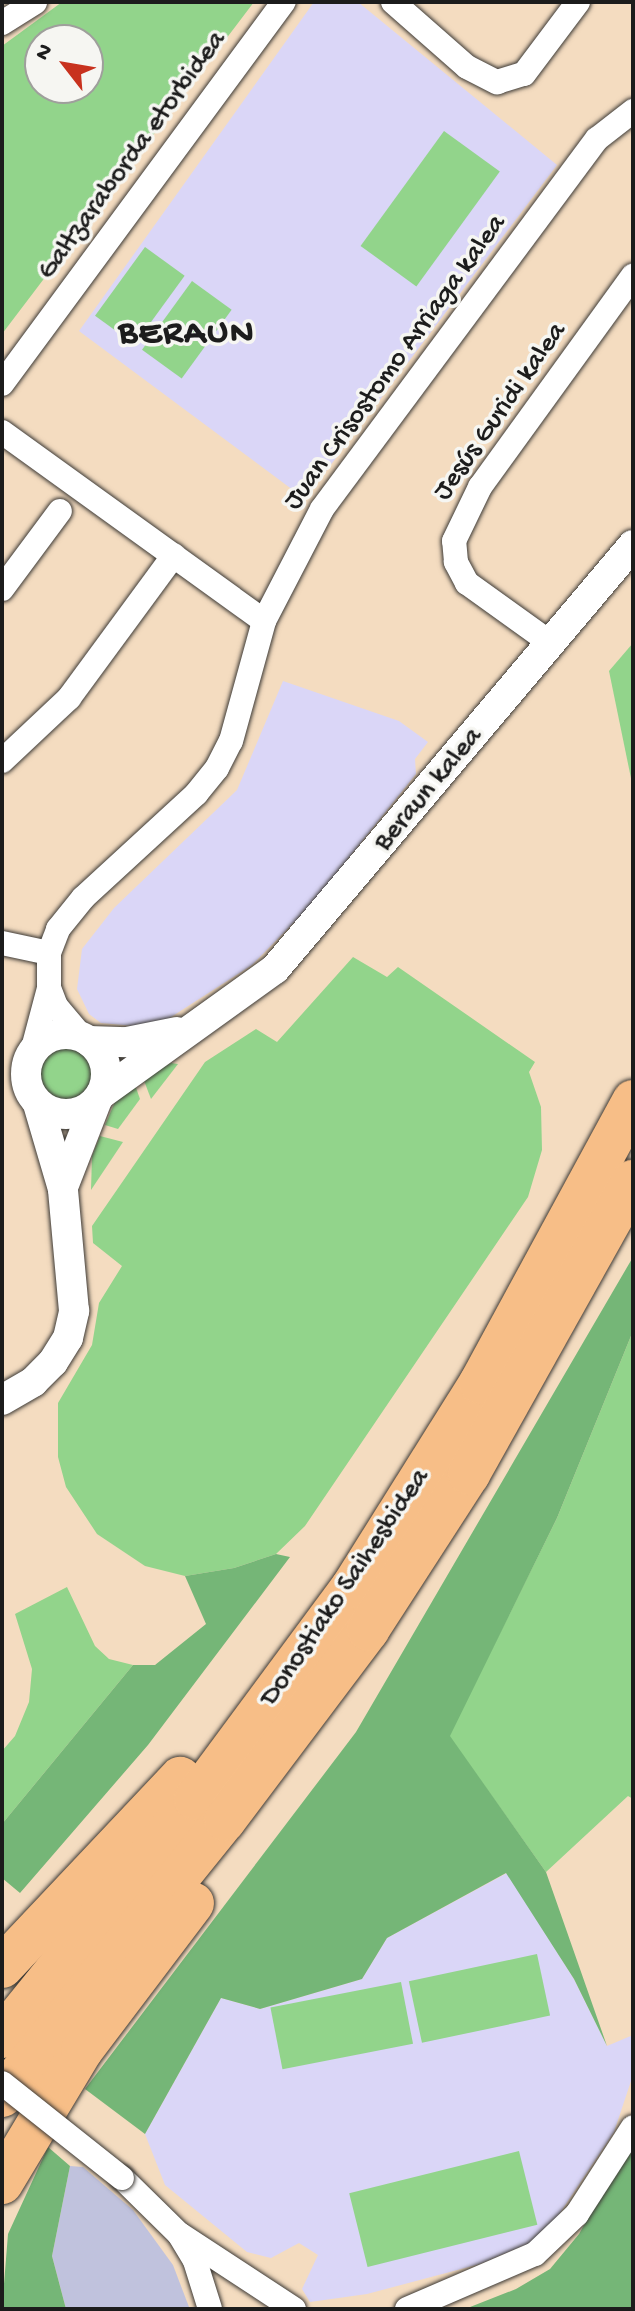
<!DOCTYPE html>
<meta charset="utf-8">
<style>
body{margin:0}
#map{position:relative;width:635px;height:2311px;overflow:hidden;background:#f4dcc0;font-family:"Gochi Hand",sans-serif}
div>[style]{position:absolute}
.built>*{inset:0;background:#dad6f7}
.industrial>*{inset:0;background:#c0c2dd}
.green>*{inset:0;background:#92d48b;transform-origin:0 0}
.round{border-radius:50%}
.forest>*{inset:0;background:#75b677}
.roads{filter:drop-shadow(0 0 2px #3c3935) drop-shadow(0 0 2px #3c3935)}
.minor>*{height:24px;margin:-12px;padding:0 12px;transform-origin:12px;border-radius:12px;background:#fff}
.tertiary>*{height:30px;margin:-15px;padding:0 15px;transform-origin:15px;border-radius:15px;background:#fff}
.tertiary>.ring{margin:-15px;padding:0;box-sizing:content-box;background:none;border:30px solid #fff;border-radius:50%}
.motorway>*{height:42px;margin:-21px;padding:0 21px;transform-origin:21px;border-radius:21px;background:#f7be87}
.bridges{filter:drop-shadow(0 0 2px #3c3935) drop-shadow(0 0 2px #3c3935)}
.minor-bridge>*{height:24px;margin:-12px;padding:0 12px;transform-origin:12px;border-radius:12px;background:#fff}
span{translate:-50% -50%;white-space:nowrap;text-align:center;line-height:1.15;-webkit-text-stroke:7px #f6f6f2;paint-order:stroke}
.street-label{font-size:28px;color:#1c1c1c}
.district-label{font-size:36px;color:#1c1c1c;font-weight:700;letter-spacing:2px}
.frame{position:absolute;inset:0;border:4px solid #1c1c1c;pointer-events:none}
.north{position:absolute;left:24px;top:24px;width:80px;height:80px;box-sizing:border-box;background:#f6f6f2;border:2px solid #9f9f9c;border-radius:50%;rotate:301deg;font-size:22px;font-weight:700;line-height:32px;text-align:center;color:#1c1c1c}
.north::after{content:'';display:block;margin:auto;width:28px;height:36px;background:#c8321e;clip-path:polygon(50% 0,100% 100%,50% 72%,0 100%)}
</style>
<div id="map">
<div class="built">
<div style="clip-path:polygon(314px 2px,358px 2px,557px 165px,305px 499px,79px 331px)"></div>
<div style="clip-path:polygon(283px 681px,399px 721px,428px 742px,415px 759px,416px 774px,311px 905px,252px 965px,168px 1019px,145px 1027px,101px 1023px,89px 1014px,77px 989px,82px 949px,114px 908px,237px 790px)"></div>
<div style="clip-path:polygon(507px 1873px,574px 1979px,607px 2046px,633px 2035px,633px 2075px,614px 2132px,544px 2237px,480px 2264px,367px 2294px,310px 2302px,302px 2289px,318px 2255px,299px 2243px,271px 2258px,247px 2252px,165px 2185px,145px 2134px,221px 1998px,260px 2009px,362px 1979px,387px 1938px)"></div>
</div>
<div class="industrial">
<div style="clip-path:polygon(70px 2166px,83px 2167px,133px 2210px,173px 2265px,189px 2307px,66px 2309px,52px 2256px)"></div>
</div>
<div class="green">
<div style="clip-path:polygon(evenodd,62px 2px,254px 2px,2px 334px,2px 46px,62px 2px,40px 40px,88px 40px,88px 88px,40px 88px,40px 40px)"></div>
<div style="left:444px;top:131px;width:69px;height:142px;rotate:36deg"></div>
<div style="left:145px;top:247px;width:49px;height:85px;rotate:36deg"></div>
<div style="left:192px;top:281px;width:49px;height:85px;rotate:36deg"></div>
<div style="clip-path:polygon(633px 643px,633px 788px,609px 671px)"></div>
<div style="clip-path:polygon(353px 957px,387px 977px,398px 967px,535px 1062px,529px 1072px,541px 1107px,542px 1150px,528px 1197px,305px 1526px,276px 1554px,234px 1568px,185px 1576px,145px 1566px,97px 1534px,66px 1487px,58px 1457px,58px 1403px,92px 1345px,99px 1303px,122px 1266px,93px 1243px,92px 1226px,205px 1062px,256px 1029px,277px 1042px)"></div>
<div class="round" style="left:36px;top:1046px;width:56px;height:56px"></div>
<div style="clip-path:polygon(171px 1063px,178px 1064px,151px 1099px,143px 1078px)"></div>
<div style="clip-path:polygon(135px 1085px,140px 1099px,118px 1129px,105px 1125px,115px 1102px)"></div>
<div style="clip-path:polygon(100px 1136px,123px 1142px,91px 1190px,92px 1156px)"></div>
<div style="clip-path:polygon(633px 1331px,633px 1799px,628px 1796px,546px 1872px,449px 1736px,557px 1518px)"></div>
<div style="clip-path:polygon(67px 1587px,95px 1646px,109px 1659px,133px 1665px,2px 1824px,2px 1751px,15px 1736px,29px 1702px,32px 1669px,15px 1614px)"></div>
<div style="left:537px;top:1954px;width:63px;height:131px;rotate:78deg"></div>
<div style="left:401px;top:1982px;width:63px;height:133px;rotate:79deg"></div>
<div style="left:519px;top:2151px;width:76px;height:175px;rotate:76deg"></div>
</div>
<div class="forest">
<div style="clip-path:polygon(633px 1257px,633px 1331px,557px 1518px,450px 1736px,546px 1872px,607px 2046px,574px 1979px,506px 1873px,387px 1938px,362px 1979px,260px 2009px,221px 1998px,145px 2134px,85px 2089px,356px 1732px)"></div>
<div style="clip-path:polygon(276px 1554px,290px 1557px,148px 1745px,20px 1893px,2px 1878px,2px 1824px,133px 1665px,155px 1665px,206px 1624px,185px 1576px,234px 1568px)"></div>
<div style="clip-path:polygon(631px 2142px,633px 2309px,465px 2309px,516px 2289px,550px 2269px,579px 2234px)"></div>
<div style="clip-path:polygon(48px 2147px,70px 2166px,52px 2256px,66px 2309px,2px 2309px,8px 2234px)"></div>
</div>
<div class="roads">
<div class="minor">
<div style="left:393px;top:2px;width:98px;rotate:41.3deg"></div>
<div style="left:467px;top:67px;width:34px;rotate:27deg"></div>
<div style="left:497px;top:82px;width:28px;rotate:-17deg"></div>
<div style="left:524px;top:74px;width:90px;rotate:-53.1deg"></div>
<div style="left:2px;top:23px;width:39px;rotate:-32deg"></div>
<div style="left:2px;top:384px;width:475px;rotate:-53.6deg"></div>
<div style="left:2px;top:432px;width:323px;rotate:35.8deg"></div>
<div style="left:2px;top:589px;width:97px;rotate:-53.4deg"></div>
<div style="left:552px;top:644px;width:105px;rotate:-144.3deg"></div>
<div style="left:467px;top:583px;width:24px;rotate:-118deg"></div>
<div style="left:456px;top:562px;width:21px;rotate:-95deg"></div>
<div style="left:454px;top:541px;width:60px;rotate:-64.3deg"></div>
<div style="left:480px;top:487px;width:261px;rotate:-54.1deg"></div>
<div style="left:2px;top:761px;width:92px;rotate:-43.2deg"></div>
<div style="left:69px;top:698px;width:177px;rotate:-53.7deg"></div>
<div style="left:2px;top:943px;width:48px;rotate:12deg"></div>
<div style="left:82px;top:1037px;width:40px;rotate:-130deg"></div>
<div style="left:56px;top:1006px;width:19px;rotate:-111deg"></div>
<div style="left:49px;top:988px;width:35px;rotate:-90deg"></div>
<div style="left:49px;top:953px;width:26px;rotate:-69deg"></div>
<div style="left:58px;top:929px;width:40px;rotate:-51deg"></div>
<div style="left:83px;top:898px;width:154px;rotate:-42.6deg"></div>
<div style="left:196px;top:794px;width:33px;rotate:-51deg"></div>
<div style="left:217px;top:768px;width:30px;rotate:-63deg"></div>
<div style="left:231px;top:741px;width:124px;rotate:-74.6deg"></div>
<div style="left:264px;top:621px;width:126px;rotate:-62.6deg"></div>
<div style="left:322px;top:509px;width:461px;rotate:-53.4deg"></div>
<div style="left:597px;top:139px;width:46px;rotate:-37.9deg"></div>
<div style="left:32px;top:1052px;width:66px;rotate:-75.1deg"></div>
<div style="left:122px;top:2178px;width:80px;rotate:44.5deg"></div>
<div style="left:179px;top:2234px;width:31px;rotate:59deg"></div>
<div style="left:195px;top:2261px;width:50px;rotate:72.6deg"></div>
<div style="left:181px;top:2235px;width:135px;rotate:33.2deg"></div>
<div style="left:407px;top:2309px;width:139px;rotate:-23.3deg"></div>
<div style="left:535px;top:2254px;width:58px;rotate:-43.6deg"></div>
<div style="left:577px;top:2214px;width:103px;rotate:-57.2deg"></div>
</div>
<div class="tertiary">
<div class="ring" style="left:26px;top:1034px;width:50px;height:50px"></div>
<div style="left:89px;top:1041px;width:38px;rotate:2deg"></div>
<div style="left:127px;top:1042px;width:51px;rotate:-11.3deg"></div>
<div style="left:101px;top:1094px;width:214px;rotate:-35.7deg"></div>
<div style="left:275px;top:969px;width:555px;rotate:-49.82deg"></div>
<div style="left:63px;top:1187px;width:93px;rotate:-68.7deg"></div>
<div style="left:2px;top:1400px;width:36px;rotate:-30deg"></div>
<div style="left:33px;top:1382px;width:28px;rotate:-45deg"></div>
<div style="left:53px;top:1362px;width:28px;rotate:-58deg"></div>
<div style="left:68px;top:1338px;width:28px;rotate:-77deg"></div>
<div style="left:74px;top:1311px;width:122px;rotate:-95.2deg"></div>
<div style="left:63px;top:1189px;width:89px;rotate:-106.4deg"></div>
</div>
<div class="motorway">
<div style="left:2px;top:1967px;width:260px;rotate:-46.7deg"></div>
<div style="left:2px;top:2037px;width:306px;rotate:-51deg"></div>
<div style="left:195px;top:1799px;width:264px;rotate:-53.5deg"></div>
<div style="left:352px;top:1587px;width:241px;rotate:-57.9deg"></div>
<div style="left:480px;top:1383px;width:321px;rotate:-61.5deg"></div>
<div style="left:2px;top:2096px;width:355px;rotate:-51.1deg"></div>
<div style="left:225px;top:1820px;width:238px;rotate:-53deg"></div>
<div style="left:368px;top:1630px;width:186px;rotate:-57.1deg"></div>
<div style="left:469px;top:1474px;width:336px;rotate:-60.8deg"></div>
<div style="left:2px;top:2183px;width:155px;rotate:-59deg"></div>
<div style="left:82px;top:2050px;width:184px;rotate:-52.9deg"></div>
</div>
</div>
<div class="bridges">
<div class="minor-bridge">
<div style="left:2px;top:2083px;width:153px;rotate:38.4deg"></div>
</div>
</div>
<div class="street-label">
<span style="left:133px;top:156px;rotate:-54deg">Galtzaraborda etorbidea</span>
<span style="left:396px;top:363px;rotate:-54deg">Juan Crisostomo Arriaga kalea</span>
<span style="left:501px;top:412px;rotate:-55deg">Jesús Guridi kalea</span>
<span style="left:429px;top:790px;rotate:-50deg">Beraun kalea</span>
<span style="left:346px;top:1588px;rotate:-56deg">Donostiako Saihesbidea</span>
</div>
<div class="district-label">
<span style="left:187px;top:335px">BERAUN</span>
</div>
<div class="frame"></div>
<div class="north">N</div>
</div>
